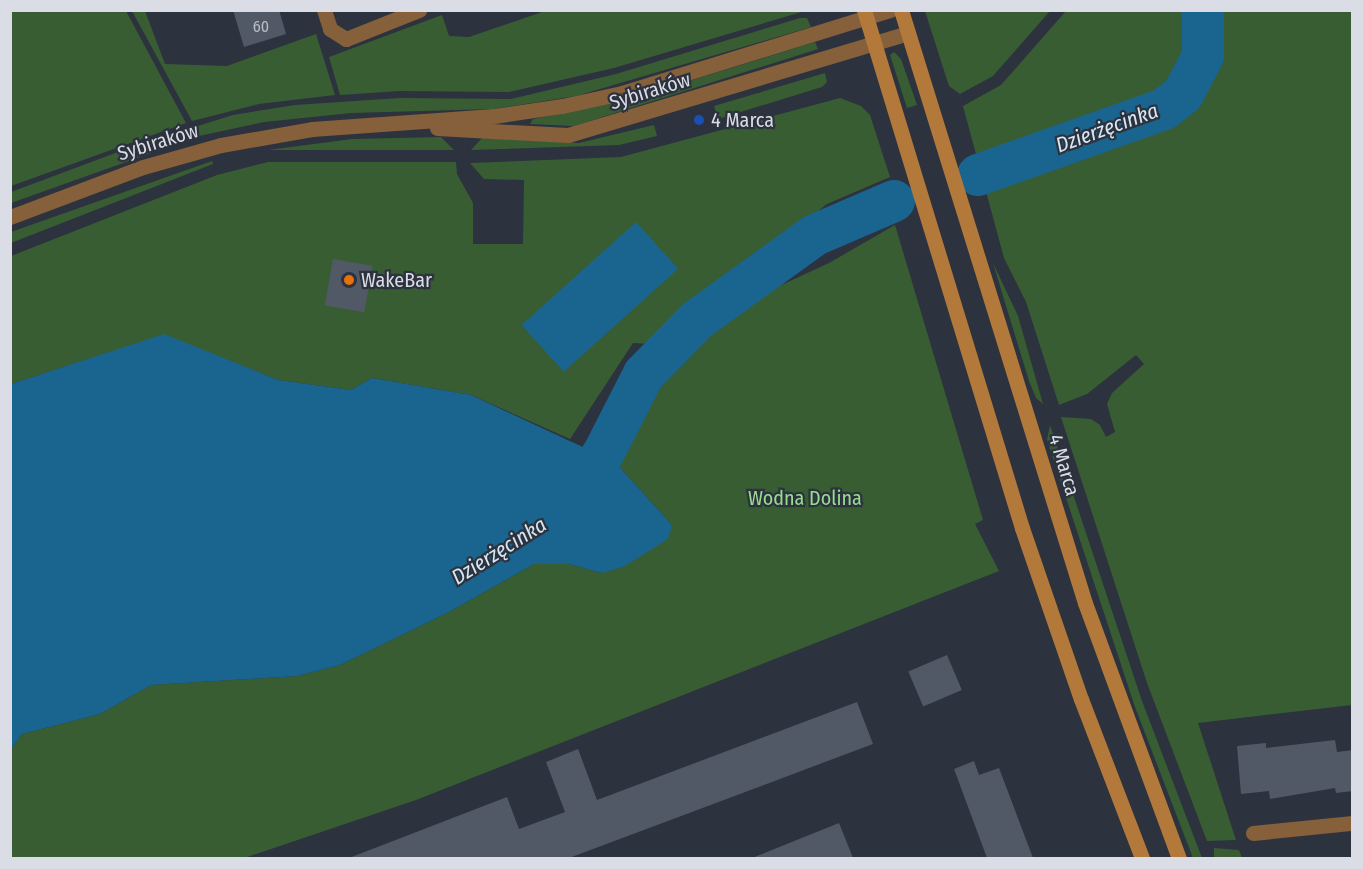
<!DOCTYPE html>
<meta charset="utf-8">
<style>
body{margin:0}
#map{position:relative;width:1363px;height:869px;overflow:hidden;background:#2c323e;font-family:"Fira Sans Condensed",sans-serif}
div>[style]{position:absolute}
.green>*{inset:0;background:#395d33}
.water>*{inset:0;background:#19658f;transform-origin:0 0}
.river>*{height:42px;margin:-21px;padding:0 21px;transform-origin:21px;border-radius:21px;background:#19658f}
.building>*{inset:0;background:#525966;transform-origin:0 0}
.minor>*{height:15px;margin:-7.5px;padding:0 7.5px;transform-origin:7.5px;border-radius:7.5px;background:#85603b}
.tertiary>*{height:15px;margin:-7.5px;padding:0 7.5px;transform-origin:7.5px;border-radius:7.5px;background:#85603b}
.secondary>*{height:15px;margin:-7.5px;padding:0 7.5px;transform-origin:7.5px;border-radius:7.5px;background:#b3793a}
.dots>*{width:16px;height:16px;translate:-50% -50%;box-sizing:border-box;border:3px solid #2c323e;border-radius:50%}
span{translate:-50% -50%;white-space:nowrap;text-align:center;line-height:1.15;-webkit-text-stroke:4.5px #2c323e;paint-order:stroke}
.number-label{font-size:16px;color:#b8bcc5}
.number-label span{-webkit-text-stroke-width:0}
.street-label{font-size:20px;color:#dadde5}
.poi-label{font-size:20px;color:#dadde5}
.left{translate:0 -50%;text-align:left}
.park-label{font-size:20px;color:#98dc8c}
.water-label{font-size:21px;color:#d5e7f3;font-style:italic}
.frame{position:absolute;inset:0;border:12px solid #dadde5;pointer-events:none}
</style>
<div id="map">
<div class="green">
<div style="clip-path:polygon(10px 11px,126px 11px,186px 123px,11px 186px)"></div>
<div style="clip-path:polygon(132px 11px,145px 11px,165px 64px,227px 66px,316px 34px,335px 95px,259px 104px,192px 121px)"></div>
<div style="clip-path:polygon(545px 11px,545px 10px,805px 11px,614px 68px,509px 92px,400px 91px,340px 95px,329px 57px,442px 15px,449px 36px,469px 37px)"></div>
<div style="clip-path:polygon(925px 11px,925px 10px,1050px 11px,993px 76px,960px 94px,949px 86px)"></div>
<div style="clip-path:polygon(1066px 11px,1352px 11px,1352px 705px,1198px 723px,1236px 840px,1207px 841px,1147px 683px,1061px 417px,1091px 419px,1100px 425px,1106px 437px,1115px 432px,1107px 404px,1112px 393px,1144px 364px,1136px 355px,1087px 394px,1059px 405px,1026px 302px,1004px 258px,963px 106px,1001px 85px)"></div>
<div style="clip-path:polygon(800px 18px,807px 18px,811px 27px,576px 96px,493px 109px,351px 113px,264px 122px,199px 136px,11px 203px,11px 192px,134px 146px,233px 115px,295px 105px,400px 98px,511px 99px,616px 74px)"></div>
<div style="clip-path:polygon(815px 42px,818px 49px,574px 126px,530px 124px,533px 119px,625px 101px)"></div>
<div style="clip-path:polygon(894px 52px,901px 59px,917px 105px,907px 108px,890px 55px)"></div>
<div style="clip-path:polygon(825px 73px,827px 82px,822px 87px,718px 119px,714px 106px)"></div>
<div style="clip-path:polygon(840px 98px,861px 106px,870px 115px,890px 177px,827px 204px,651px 344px,633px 343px,570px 439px,471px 395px,372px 378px,351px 390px,278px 380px,164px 335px,11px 384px,11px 256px,217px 175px,268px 162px,456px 162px,457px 174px,473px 203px,473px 244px,523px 244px,524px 180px,484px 179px,470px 163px,621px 157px)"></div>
<div style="clip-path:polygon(654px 125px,657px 136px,619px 145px,471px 150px,482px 138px,579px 143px)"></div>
<div style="clip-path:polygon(441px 137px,454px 150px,268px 150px,352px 139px)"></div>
<div style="clip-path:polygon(212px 161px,213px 164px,11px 243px,11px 232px)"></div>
<div style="clip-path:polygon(895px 225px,983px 520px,975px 524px,999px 571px,416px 800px,244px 858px,11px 858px,11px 749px,22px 734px,100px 714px,151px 685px,297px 676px,340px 665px,449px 612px,534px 564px,569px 564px,602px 573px,672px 525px,615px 462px,654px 387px,738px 305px,829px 263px)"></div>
<div style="clip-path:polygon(993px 263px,1018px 316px,1043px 404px,1036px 398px,1029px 381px)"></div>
<div style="clip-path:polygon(1050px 425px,1142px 701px,1202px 858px,1193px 858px,1135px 707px,1047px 440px)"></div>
<div style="clip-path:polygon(1214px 848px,1239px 850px,1242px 858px,1214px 858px)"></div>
</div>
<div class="water">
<div style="left:636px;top:222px;width:63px;height:154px;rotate:48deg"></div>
<div style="clip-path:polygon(164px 334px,278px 380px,351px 390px,372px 378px,471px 395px,615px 462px,672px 525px,668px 539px,625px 566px,602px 573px,569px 564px,534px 564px,449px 612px,340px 665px,297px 676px,151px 685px,100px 714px,22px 734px,11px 749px,11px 384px)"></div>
</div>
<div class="river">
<div style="left:978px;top:175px;width:197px;rotate:-19.5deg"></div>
<div style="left:1164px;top:109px;width:24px;rotate:-38deg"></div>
<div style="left:1183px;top:94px;width:43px;rotate:-62.2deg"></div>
<div style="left:1203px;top:56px;width:46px;rotate:-90deg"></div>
<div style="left:571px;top:500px;width:56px;rotate:-55.2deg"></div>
<div style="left:603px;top:454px;width:90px;rotate:-62.9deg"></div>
<div style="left:644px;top:374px;width:76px;rotate:-45.5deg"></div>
<div style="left:697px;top:320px;width:145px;rotate:-35.8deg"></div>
<div style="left:815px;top:235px;width:86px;rotate:-23.3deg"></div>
</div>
<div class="building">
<div style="clip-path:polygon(233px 10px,279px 10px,286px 34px,244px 47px)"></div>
<div style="left:333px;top:259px;width:40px;height:47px;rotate:10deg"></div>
<div style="left:947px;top:655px;width:38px;height:42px;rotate:67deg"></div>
<div style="clip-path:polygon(857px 702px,873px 744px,569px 858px,349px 858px,507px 797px,519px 829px,565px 812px,546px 762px,578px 749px,597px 800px)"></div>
<div style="clip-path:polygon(1335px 740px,1337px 752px,1353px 750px,1353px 791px,1336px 793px,1335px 788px,1270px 799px,1269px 791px,1241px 794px,1237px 746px,1266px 743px,1266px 748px)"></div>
<div style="clip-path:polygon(974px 761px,979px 775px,999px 768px,1033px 858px,987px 858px,954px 769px)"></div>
<div style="clip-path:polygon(839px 823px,853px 858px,752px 858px)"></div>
</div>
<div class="minor">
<div style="left:324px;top:10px;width:20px;rotate:72deg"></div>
<div style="left:330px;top:29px;width:19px;rotate:32deg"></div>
<div style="left:346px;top:39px;width:79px;rotate:-21.7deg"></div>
<div style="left:1253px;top:833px;width:100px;rotate:-5.8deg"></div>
</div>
<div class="tertiary">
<div style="left:437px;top:128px;width:131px;rotate:3.1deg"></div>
<div style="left:568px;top:135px;width:355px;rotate:-16.7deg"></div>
<div style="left:10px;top:217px;width:142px;rotate:-20.6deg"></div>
<div style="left:143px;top:167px;width:81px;rotate:-15.8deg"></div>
<div style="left:221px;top:145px;width:92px;rotate:-10deg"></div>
<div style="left:312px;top:129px;width:182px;rotate:-4.1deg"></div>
<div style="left:494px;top:116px;width:69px;rotate:-8.4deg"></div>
<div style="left:562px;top:106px;width:61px;rotate:-12.2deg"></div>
<div style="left:622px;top:93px;width:281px;rotate:-17.2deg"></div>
</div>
<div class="secondary">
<div style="left:864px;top:10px;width:542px;rotate:73.04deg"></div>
<div style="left:1022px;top:528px;width:181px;rotate:71deg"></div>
<div style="left:1081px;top:699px;width:170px;rotate:69deg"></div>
<div style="left:901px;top:10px;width:621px;rotate:72.76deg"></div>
<div style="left:1085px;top:603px;width:272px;rotate:69.8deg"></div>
</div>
<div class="dots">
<div style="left:699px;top:120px;background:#1a4fb4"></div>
<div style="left:349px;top:280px;background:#e8710a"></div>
</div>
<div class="number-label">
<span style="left:261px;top:27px">60</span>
</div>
<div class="street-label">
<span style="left:650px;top:91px;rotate:-17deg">Sybiraków</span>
<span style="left:158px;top:142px;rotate:-17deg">Sybiraków</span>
<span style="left:1064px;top:465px;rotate:73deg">4 Marca</span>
</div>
<div class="poi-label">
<span class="left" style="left:711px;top:120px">4 Marca</span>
<span class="left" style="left:361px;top:280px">WakeBar</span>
</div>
<div class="park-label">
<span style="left:805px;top:498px">Wodna Dolina</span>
</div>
<div class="water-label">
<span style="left:1107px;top:128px;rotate:-20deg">Dzierżęcinka</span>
<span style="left:499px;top:551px;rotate:-32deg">Dzierżęcinka</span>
</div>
<div class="frame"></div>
</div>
